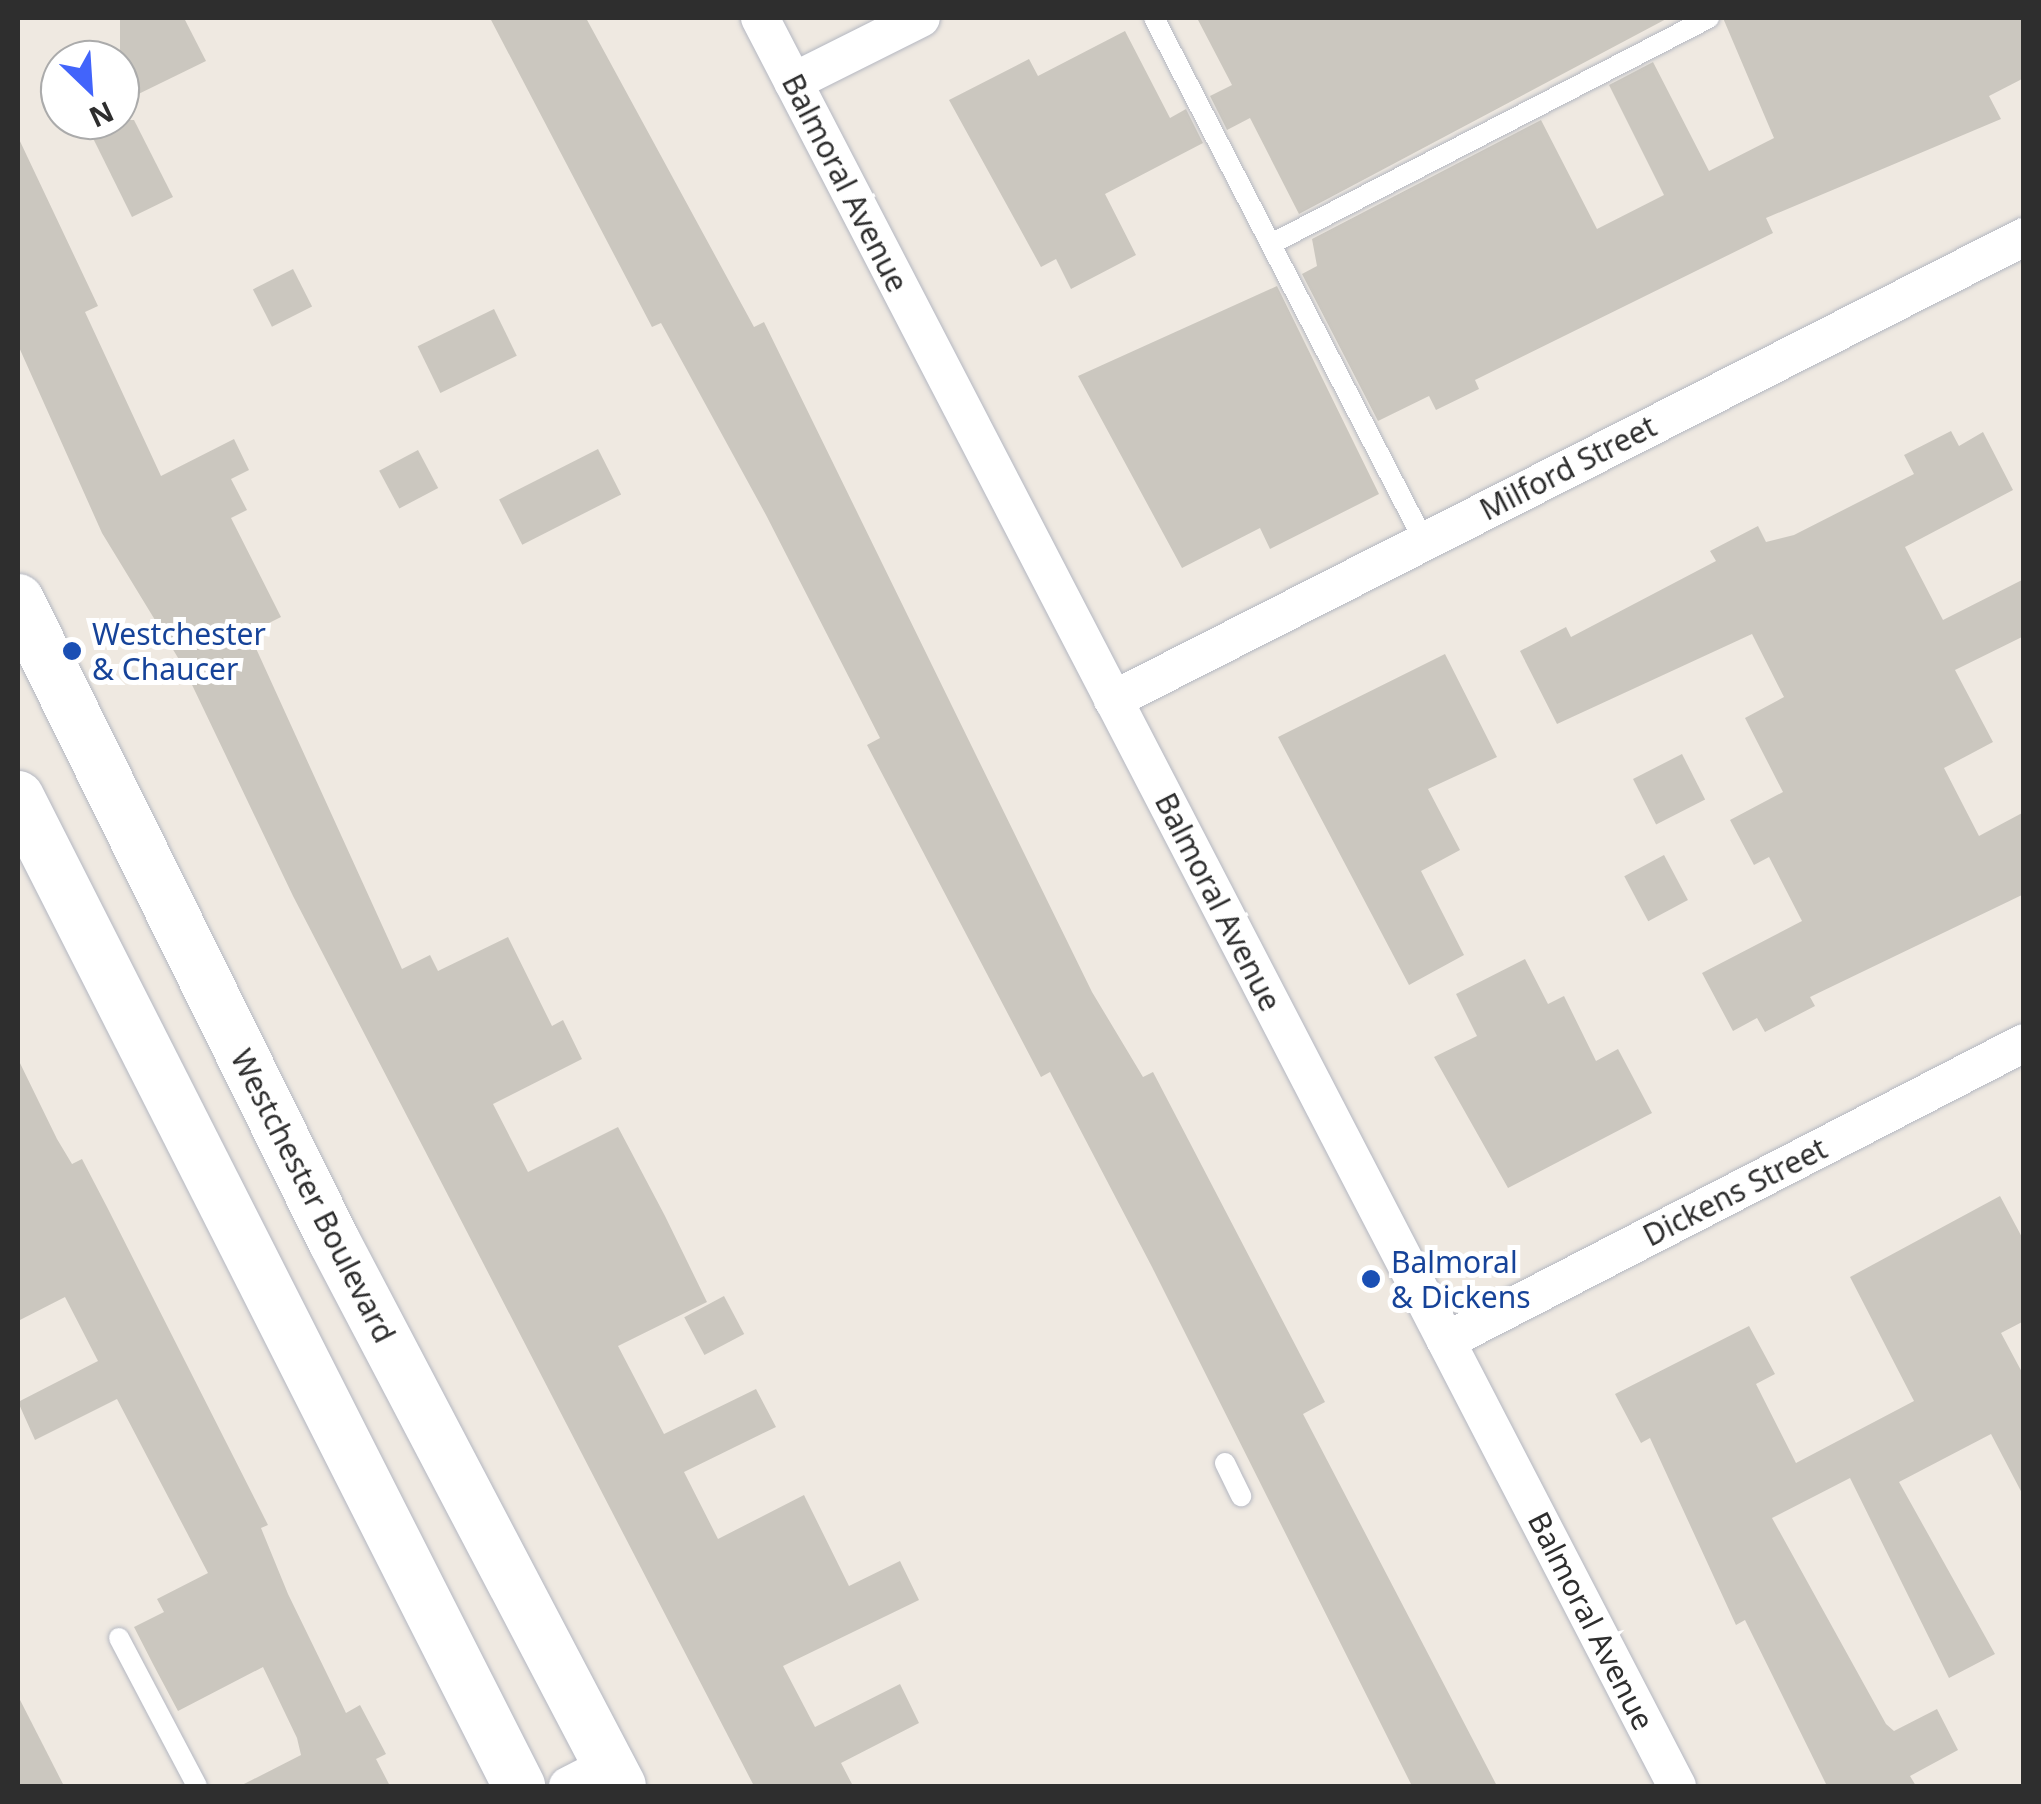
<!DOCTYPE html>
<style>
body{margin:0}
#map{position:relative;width:2041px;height:1804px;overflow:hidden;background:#efe9e1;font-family:"Noto Sans",sans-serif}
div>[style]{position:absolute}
.building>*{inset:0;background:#cbc7bf;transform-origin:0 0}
.roads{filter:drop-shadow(0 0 2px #b4b7c1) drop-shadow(0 0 2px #b4b7c1)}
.lane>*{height:20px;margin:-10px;padding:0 10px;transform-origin:10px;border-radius:10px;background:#fff}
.street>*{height:38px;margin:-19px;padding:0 19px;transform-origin:19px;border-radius:19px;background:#fff}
.secondary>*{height:52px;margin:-26px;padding:0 26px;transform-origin:26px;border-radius:26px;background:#fff}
.dots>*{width:28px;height:28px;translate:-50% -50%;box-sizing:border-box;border:5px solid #fff;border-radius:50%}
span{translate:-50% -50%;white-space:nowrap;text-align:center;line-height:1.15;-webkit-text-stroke:10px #fff;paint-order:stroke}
.street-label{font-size:30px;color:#2e2e2e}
.transit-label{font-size:30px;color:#164399}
.left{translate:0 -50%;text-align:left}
.frame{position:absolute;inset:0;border:20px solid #2e2e2e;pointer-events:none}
.north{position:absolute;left:40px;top:40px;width:100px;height:100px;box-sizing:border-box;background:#fff;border:2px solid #ababab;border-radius:50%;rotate:155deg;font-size:28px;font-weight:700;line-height:40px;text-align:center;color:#2e2e2e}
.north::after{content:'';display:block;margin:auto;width:35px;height:45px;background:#4264fb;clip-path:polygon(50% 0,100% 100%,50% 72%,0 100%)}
</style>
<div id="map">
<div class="building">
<div style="clip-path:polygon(120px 18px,184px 18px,206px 61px,120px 103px)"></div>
<div style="clip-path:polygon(490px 18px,586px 18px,754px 327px,764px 322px,1092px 992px,1143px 1077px,1153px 1072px,1325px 1402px,1303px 1414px,1497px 1786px,1412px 1786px,1152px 1267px,1050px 1072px,1041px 1077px,867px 745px,880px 738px,766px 515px,661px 323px,652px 327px)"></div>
<div style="clip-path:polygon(1197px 18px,1668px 18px,1299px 214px,1250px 118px,1227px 130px,1210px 96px,1232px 85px)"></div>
<div style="clip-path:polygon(1723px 18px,2024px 18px,2024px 78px,1989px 96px,2001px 119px,1766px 218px,1773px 233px,1475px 380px,1479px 389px,1436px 410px,1429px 396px,1378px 421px,1302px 274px,1317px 266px,1312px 239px,1541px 120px,1597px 229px,1664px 195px,1609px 85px,1653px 62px,1709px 171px,1774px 138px)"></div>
<div style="clip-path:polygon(1125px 31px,1170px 118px,1186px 109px,1203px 143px,1105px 194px,1136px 255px,1071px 289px,1056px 259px,1041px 267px,949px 100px,1029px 59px,1038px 76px)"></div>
<div style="clip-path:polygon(84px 120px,134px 120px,173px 197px,132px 217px)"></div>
<div style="clip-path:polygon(18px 137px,98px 306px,85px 312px,161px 476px,234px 439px,249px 470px,231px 479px,247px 510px,231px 518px,281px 617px,249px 633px,402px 969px,430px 955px,438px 971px,508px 937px,552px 1026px,563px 1020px,582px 1059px,493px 1104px,528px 1172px,618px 1127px,665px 1216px,707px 1302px,618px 1346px,664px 1434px,756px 1389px,776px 1427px,684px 1472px,718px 1539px,804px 1495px,849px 1586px,900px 1561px,919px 1600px,783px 1666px,815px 1727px,900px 1684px,919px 1723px,841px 1763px,853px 1786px,754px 1786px,293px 896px,183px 666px,102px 533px,18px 345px)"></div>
<div style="left:293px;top:269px;width:42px;height:45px;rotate:63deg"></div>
<div style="clip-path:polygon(1277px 286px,1379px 494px,1270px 549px,1260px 528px,1182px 568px,1078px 376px)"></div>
<div style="left:494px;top:309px;width:52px;height:85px;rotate:64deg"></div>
<div style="clip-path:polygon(1951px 431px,1959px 446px,1983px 432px,2013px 490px,1905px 547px,1943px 620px,2024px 579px,2024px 636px,1955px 670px,1993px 742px,1944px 768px,1979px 836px,2024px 812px,2024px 894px,1810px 997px,1815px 1006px,1765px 1032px,1757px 1018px,1733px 1031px,1702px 973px,1802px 921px,1769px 857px,1754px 865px,1730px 820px,1783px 792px,1745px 718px,1784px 697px,1752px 634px,1557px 724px,1520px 651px,1566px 627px,1571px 637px,1716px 561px,1710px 551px,1758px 526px,1766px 542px,1794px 535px,1914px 474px,1904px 455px)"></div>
<div style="left:598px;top:449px;width:51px;height:111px;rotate:63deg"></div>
<div style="left:418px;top:450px;width:43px;height:44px;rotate:62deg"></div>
<div style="clip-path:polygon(1445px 654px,1497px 757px,1428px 789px,1460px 850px,1421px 871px,1464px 955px,1409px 985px,1278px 737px)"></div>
<div style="left:1682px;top:754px;width:51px;height:55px;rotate:63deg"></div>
<div style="left:1664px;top:855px;width:51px;height:45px;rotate:62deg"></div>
<div style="clip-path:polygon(1525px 959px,1548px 1004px,1564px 996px,1596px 1061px,1618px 1049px,1652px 1113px,1508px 1188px,1434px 1057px,1477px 1036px,1456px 994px)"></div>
<div style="clip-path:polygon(18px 1059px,57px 1139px,72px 1164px,82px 1159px,107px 1207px,268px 1525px,261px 1528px,288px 1594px,346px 1713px,360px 1705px,386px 1754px,376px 1759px,390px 1786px,240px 1786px,301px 1755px,297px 1738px,263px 1667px,178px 1711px,154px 1666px,134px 1627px,164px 1612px,157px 1599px,208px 1573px,117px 1399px,35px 1440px,18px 1402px,98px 1361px,65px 1297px,18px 1321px)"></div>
<div style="clip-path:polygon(2000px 1196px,2024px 1241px,2024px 1321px,2001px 1333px,2024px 1376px,2024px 1497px,1991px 1434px,1899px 1482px,1995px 1654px,1949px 1678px,1850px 1478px,1772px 1518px,1886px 1724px,1894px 1731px,1937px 1709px,1958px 1750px,1910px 1776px,1916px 1786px,1827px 1786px,1745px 1620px,1736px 1625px,1650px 1438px,1641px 1443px,1615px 1394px,1749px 1326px,1775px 1374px,1756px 1384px,1796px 1463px,1914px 1401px,1850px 1277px)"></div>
<div style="left:724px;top:1296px;width:43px;height:45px;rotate:62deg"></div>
<div style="clip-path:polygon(18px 1696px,64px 1786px,18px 1786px)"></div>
</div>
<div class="roads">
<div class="lane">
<div style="left:1154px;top:18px;width:589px;rotate:62.69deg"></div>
<div style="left:1271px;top:244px;width:493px;rotate:-27.3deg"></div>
<div style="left:1225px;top:1463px;width:37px;rotate:64deg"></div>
<div style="left:119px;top:1638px;width:167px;rotate:62.2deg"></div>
</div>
<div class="street">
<div style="left:760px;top:18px;width:1992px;rotate:62.59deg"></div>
<div style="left:793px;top:82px;width:143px;rotate:-26.6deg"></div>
<div style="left:1113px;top:700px;width:1022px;rotate:-26.94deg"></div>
<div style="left:1446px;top:1341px;width:650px;rotate:-27.27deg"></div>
<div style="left:568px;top:1786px;width:46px;rotate:-27.1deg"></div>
</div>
<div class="secondary">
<div style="left:18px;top:600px;width:715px;rotate:63.76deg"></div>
<div style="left:334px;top:1241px;width:615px;rotate:62.31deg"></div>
<div style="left:18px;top:797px;width:1109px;rotate:63.13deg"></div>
</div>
</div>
<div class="dots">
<div style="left:72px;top:651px;background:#1a4fb4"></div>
<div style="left:1371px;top:1279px;background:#1a4fb4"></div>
</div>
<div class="street-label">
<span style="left:845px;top:183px;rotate:63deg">Balmoral Avenue</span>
<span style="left:1568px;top:468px;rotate:-27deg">Milford Street</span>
<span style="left:1218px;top:902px;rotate:63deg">Balmoral Avenue</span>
<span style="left:1735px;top:1192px;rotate:-27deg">Dickens Street</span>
<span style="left:313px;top:1196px;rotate:63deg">Westchester Boulevard</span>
<span style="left:1591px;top:1621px;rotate:63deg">Balmoral Avenue</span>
</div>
<div class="transit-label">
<span class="left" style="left:92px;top:651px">Westchester<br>&amp; Chaucer</span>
<span class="left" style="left:1391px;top:1279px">Balmoral<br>&amp; Dickens</span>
</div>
<div class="frame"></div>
<div class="north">N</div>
</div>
